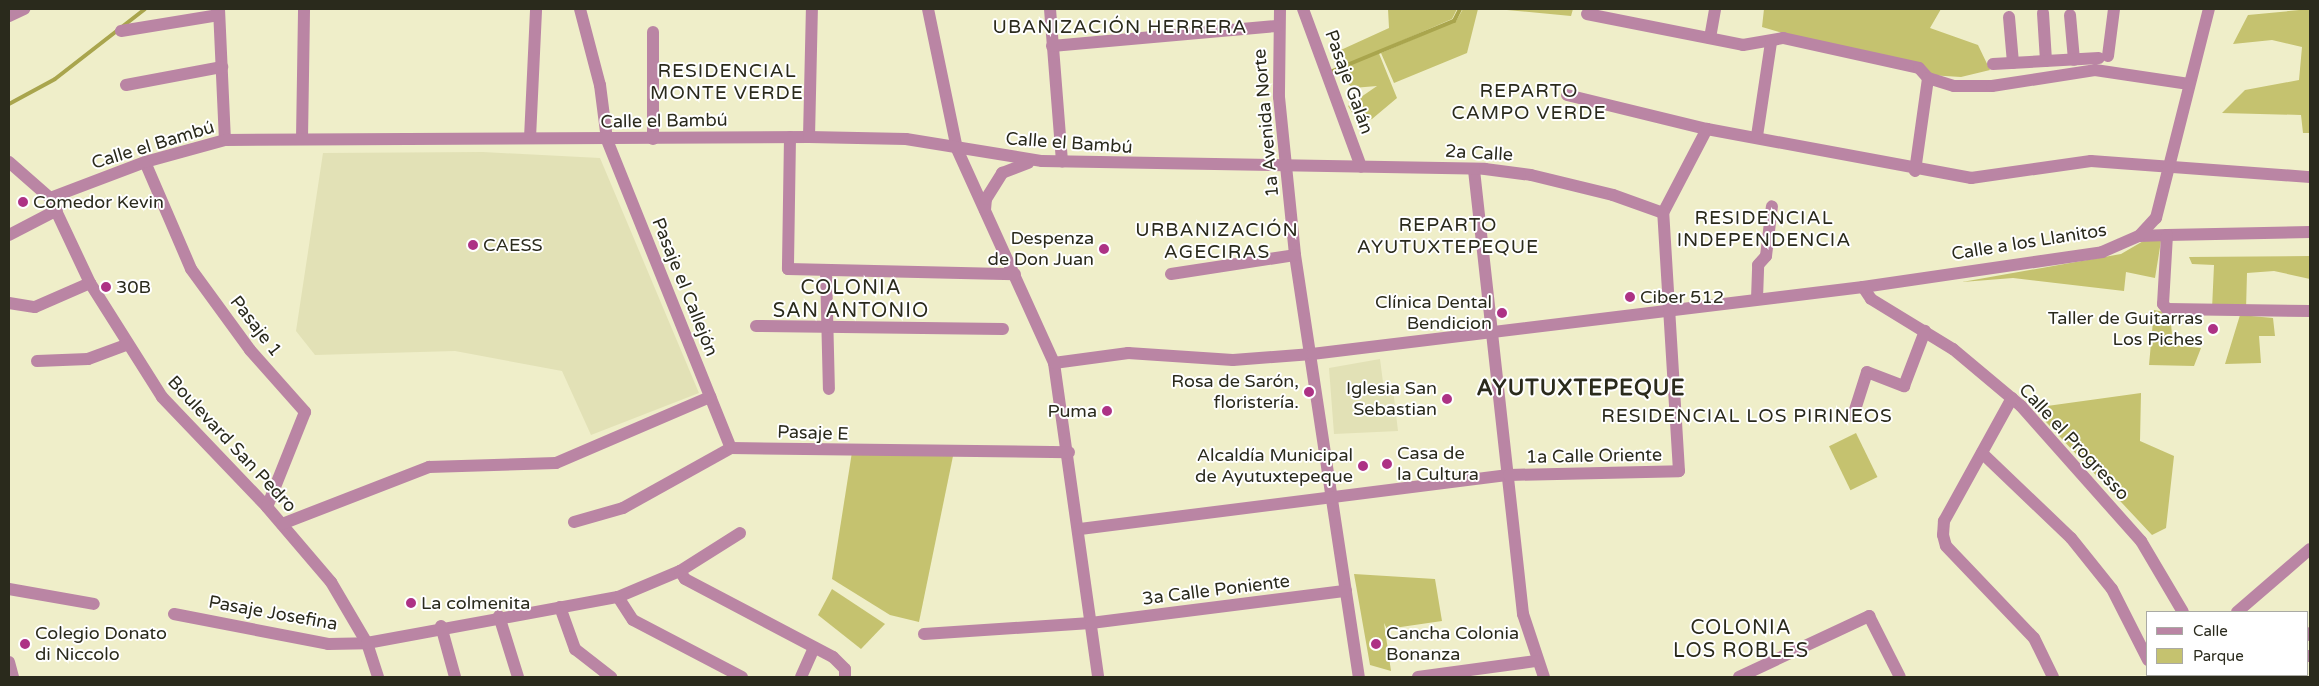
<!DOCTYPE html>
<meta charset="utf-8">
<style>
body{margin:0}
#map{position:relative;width:2319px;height:686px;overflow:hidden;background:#efeec9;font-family:"Varela Round",sans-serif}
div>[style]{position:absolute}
.built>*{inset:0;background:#e2e1b6}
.green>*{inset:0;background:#c5c26f;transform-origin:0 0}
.stream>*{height:4px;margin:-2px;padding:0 2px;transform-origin:2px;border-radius:2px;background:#a9a54d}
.minor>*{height:12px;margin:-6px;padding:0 6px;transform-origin:6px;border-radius:6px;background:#ba85a4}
.dots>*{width:14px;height:14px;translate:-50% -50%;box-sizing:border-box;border:2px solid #fff;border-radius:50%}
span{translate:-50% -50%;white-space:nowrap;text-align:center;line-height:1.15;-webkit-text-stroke:4px #fff;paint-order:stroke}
.street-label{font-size:18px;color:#2a2a1c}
.poi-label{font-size:18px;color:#2a2a1c}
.left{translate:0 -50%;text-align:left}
.right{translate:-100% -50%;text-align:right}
.neighbourhood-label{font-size:19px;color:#2a2a1c;letter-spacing:1px}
.quarter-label{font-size:20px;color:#2a2a1c;letter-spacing:1px}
.district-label{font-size:22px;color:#2a2a1c;font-weight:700;letter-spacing:1px}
.frame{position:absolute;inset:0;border:10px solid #2a2a1c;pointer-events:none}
.legend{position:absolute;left:2146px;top:611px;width:162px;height:65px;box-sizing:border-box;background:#fff;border:1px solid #aaaaa4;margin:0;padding:6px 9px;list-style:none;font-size:15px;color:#2a2a1c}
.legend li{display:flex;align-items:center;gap:10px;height:25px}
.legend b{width:25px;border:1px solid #aaaaa4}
</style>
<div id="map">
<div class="built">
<div style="clip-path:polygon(483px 152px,600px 158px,699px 393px,591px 435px,562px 371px,455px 351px,315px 355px,296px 331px,323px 153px)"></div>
<div style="clip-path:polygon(1380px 359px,1384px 390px,1393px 389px,1398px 431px,1334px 434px,1329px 368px)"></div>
</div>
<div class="green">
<div style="clip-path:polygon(1388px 9px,1457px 9px,1452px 19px,1378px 51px,1397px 98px,1372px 119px,1358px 122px,1348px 106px,1377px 86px,1353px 88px,1341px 78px,1332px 54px,1389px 28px)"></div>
<div style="clip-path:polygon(1463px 9px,1478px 9px,1467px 53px,1394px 83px,1381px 53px,1456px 21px)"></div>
<div style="clip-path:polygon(1496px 9px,1573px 9px,1571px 16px)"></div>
<div style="clip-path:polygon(1764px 9px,1941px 9px,1930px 28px,1978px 45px,1990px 70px,1961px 77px,1929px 75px,1762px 27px)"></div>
<div style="clip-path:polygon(2310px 9px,2310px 133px,2303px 133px,2301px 115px,2222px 113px,2245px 90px,2299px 80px,2302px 47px,2272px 40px,2233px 44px,2248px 15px)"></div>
<div style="clip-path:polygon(2145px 240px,2161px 241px,2155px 278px,2126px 272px,2124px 291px,2013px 278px,1962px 282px,2121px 254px)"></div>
<div style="clip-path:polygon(2310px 256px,2310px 279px,2274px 271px,2247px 273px,2246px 310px,2212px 309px,2214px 265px,2192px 264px,2189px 257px)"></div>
<div style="clip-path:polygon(2154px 310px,2170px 313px,2173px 345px,2201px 348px,2194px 366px,2149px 365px)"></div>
<div style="clip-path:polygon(2240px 315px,2273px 318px,2275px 336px,2259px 336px,2261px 363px,2225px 364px)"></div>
<div style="clip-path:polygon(2141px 393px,2140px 441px,2174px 456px,2166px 528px,2152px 535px,2046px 422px,2047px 406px)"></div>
<div style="left:1856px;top:433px;width:49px;height:30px;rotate:64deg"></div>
<div style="clip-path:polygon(852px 452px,953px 456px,919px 622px,890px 615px,832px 579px)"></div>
<div style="clip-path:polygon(1354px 574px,1435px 579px,1442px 621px,1387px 629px,1384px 623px,1391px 671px,1370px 665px)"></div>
<div style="clip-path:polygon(832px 589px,885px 624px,861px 649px,818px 615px)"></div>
</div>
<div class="stream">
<div style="left:1330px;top:72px;width:134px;rotate:-22.4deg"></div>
<div style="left:1454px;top:21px;width:13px;rotate:-63deg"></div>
<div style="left:9px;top:104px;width:52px;rotate:-28.5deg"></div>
<div style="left:55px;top:79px;width:114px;rotate:-37.9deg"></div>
</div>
<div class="minor">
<div style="left:219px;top:9px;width:131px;rotate:87.4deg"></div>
<div style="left:580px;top:9px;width:79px;rotate:75.3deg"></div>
<div style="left:600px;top:85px;width:55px;rotate:82.7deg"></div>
<div style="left:607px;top:140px;width:332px;rotate:68.1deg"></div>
<div style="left:928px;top:9px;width:143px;rotate:78.3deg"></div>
<div style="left:957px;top:149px;width:235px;rotate:65.6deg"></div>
<div style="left:1054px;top:363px;width:317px;rotate:82deg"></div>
<div style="left:1050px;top:9px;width:153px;rotate:85.5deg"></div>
<div style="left:1280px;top:9px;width:88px;rotate:90.7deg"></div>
<div style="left:1279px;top:97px;width:159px;rotate:84.2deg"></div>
<div style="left:1295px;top:255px;width:427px;rotate:81.4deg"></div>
<div style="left:1303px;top:9px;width:168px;rotate:69.8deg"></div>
<div style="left:2043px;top:13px;width:48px;rotate:86.4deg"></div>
<div style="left:1587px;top:14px;width:159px;rotate:11.2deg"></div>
<div style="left:1743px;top:45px;width:41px;rotate:-9.9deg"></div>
<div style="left:1783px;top:38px;width:139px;rotate:12.4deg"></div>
<div style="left:1919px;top:68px;width:13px;rotate:48deg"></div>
<div style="left:1928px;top:78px;width:27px;rotate:17deg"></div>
<div style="left:1954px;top:86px;width:38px"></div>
<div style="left:1992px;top:86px;width:104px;rotate:-8.8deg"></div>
<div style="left:2095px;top:70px;width:95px;rotate:8.5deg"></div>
<div style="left:2070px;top:15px;width:45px;rotate:84.9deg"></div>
<div style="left:9px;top:16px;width:17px;rotate:-25deg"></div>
<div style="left:2009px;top:17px;width:46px;rotate:85deg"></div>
<div style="left:121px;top:31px;width:99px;rotate:-9.3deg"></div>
<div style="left:653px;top:32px;width:107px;rotate:90deg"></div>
<div style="left:1710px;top:38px;width:29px;rotate:-80deg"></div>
<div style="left:1052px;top:46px;width:226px;rotate:-5.1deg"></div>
<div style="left:2108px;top:56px;width:47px;rotate:-82.7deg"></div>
<div style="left:1993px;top:64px;width:106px;rotate:-3.2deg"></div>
<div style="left:126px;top:85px;width:98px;rotate:-10.6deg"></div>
<div style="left:1567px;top:95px;width:144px;rotate:13.7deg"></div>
<div style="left:1707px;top:129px;width:269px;rotate:10.5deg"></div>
<div style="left:1971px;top:178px;width:121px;rotate:-8.1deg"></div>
<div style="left:2091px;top:161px;width:220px;rotate:4.2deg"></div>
<div style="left:1757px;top:136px;width:95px;rotate:-81.5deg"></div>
<div style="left:790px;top:137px;width:132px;rotate:90.9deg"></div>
<div style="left:788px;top:269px;width:227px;rotate:1.3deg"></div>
<div style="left:809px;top:137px;width:128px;rotate:-88.7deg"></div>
<div style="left:530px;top:138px;width:129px;rotate:-87.3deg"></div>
<div style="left:302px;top:139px;width:130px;rotate:-89.1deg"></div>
<div style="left:9px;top:162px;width:55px;rotate:41.3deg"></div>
<div style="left:50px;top:198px;width:94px;rotate:64.8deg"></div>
<div style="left:90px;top:283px;width:135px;rotate:57.7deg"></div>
<div style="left:162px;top:397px;width:152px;rotate:46.3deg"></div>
<div style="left:267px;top:507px;width:99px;rotate:49.5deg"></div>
<div style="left:331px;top:582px;width:71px;rotate:59.5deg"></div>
<div style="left:367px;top:643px;width:36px;rotate:72deg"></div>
<div style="left:145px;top:162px;width:116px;rotate:66.7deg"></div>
<div style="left:191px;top:269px;width:100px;rotate:53.9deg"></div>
<div style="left:250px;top:350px;width:83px;rotate:48.4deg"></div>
<div style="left:305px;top:412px;width:102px;rotate:111.8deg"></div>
<div style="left:1474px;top:170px;width:447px;rotate:83.7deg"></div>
<div style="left:1523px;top:614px;width:66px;rotate:71.6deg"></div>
<div style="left:1915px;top:171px;width:94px;rotate:-82deg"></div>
<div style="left:50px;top:198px;width:102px;rotate:-20.8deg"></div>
<div style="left:145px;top:162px;width:83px;rotate:-15.4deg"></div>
<div style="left:225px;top:140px;width:584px;rotate:-0.29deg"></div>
<div style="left:809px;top:137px;width:97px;rotate:1.2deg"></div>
<div style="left:906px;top:139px;width:138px;rotate:9.2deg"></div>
<div style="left:1042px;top:161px;width:443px;rotate:1deg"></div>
<div style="left:1485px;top:169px;width:46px;rotate:7.4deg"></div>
<div style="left:1531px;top:175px;width:84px;rotate:13.7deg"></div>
<div style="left:1613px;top:195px;width:53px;rotate:19.8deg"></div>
<div style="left:985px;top:210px;width:11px;rotate:-85deg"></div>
<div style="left:986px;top:199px;width:31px;rotate:-58deg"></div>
<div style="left:1002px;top:173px;width:28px;rotate:-21deg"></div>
<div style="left:1663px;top:213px;width:95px;rotate:-62.4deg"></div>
<div style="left:9px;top:235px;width:54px;rotate:-27.5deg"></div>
<div style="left:2167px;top:235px;width:143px;rotate:-1.2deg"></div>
<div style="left:2139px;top:236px;width:28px;rotate:-2deg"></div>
<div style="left:2167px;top:235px;width:69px;rotate:93.3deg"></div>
<div style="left:2163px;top:304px;width:6px;rotate:51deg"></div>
<div style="left:2167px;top:309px;width:143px;rotate:0.8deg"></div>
<div style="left:826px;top:270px;width:119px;rotate:88.6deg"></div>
<div style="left:1171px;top:274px;width:125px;rotate:-8.7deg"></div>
<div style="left:1863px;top:287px;width:14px;rotate:56deg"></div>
<div style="left:1871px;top:299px;width:96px;rotate:31.4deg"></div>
<div style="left:1953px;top:349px;width:89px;rotate:40deg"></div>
<div style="left:2021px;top:406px;width:181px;rotate:48.4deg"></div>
<div style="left:2141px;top:541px;width:82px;rotate:59.4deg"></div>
<div style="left:1757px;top:299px;width:34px;rotate:-88deg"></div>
<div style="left:1758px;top:265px;width:12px;rotate:-48deg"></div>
<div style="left:1766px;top:256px;width:50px;rotate:-83.2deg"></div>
<div style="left:9px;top:303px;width:26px;rotate:9deg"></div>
<div style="left:35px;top:307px;width:60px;rotate:-23.6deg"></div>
<div style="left:756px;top:326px;width:247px;rotate:0.7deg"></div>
<div style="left:37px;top:361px;width:51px;rotate:-2.2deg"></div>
<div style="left:88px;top:359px;width:40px;rotate:-20.2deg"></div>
<div style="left:1054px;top:363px;width:75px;rotate:-7.7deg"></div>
<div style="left:1128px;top:353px;width:105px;rotate:3.8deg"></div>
<div style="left:1233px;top:360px;width:79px;rotate:-4.3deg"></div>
<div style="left:1312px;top:354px;width:555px;rotate:-6.93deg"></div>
<div style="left:1863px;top:287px;width:242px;rotate:-8.3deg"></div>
<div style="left:2102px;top:252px;width:40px;rotate:-23.4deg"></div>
<div style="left:2139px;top:236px;width:25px;rotate:-47deg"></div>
<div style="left:2156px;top:218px;width:216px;rotate:-75.8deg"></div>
<div style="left:2012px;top:398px;width:141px;rotate:118.9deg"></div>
<div style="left:1944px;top:521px;width:14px;rotate:94deg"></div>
<div style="left:1943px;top:535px;width:11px;rotate:75deg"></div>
<div style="left:1946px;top:546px;width:127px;rotate:46.3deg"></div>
<div style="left:2034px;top:638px;width:43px;rotate:64deg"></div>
<div style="left:1853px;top:416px;width:46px;rotate:-72.3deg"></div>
<div style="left:1867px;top:372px;width:40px;rotate:21deg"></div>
<div style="left:1904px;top:386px;width:59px;rotate:-69.1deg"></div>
<div style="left:1982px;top:453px;width:123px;rotate:43.7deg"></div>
<div style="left:2071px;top:538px;width:65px;rotate:51.2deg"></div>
<div style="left:2112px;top:589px;width:80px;rotate:63.1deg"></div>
<div style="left:574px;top:522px;width:51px;rotate:-15.9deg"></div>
<div style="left:623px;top:508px;width:124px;rotate:-29.1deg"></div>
<div style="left:731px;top:448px;width:338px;rotate:0.7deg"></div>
<div style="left:282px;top:524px;width:158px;rotate:-21.2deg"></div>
<div style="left:429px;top:467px;width:127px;rotate:-1.8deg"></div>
<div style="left:556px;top:463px;width:168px;rotate:-23.2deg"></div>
<div style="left:1080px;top:529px;width:432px;rotate:-7.2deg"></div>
<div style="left:1509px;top:475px;width:170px;rotate:-1.3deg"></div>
<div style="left:1679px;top:471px;width:258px;rotate:-93.5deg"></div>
<div style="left:680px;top:571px;width:9px;rotate:58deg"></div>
<div style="left:685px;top:579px;width:167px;rotate:27.8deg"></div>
<div style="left:833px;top:657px;width:17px;rotate:45deg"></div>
<div style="left:845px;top:669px;width:8px;rotate:90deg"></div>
<div style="left:9px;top:589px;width:86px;rotate:10deg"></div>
<div style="left:618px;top:597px;width:27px;rotate:57deg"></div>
<div style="left:633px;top:620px;width:123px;rotate:27.6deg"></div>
<div style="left:560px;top:607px;width:45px;rotate:70.3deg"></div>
<div style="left:575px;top:649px;width:46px;rotate:37.9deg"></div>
<div style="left:2237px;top:612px;width:96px;rotate:-40.8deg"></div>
<div style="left:174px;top:614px;width:157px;rotate:11deg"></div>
<div style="left:328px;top:644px;width:39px;rotate:-1deg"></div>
<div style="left:367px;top:643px;width:255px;rotate:-10.4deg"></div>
<div style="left:618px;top:597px;width:67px;rotate:-22.8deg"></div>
<div style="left:680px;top:571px;width:71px;rotate:-32.3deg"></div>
<div style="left:499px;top:616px;width:64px;rotate:72.7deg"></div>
<div style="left:441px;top:626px;width:53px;rotate:74.6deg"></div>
<div style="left:924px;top:634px;width:167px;rotate:-3.8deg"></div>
<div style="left:1091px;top:623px;width:257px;rotate:-7.2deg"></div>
<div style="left:2308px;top:635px;width:3px;rotate:-45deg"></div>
<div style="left:2308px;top:656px;width:2px"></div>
<div style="left:9px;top:662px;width:16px;rotate:75deg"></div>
<div style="left:801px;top:677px;width:32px;rotate:-66deg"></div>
<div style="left:1418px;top:677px;width:120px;rotate:-7.7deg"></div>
<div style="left:1739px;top:677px;width:144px;rotate:-25.1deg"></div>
<div style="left:1869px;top:616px;width:68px;rotate:63.1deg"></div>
<div style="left:2160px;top:677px;width:3px;rotate:-45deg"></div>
</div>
<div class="dots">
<div style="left:23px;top:202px;background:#ad3285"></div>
<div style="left:473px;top:245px;background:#ad3285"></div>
<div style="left:1104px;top:249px;background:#ad3285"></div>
<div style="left:106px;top:287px;background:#ad3285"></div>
<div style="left:1630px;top:297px;background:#ad3285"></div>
<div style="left:1502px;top:313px;background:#ad3285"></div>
<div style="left:2213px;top:329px;background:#ad3285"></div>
<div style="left:1309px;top:392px;background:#ad3285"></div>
<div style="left:1447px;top:399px;background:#ad3285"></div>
<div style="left:1107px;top:411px;background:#ad3285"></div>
<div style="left:1387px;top:464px;background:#ad3285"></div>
<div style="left:1363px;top:466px;background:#ad3285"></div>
<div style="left:411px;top:603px;background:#ad3285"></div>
<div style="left:25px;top:644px;background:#ad3285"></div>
<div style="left:1376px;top:644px;background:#ad3285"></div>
</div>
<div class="street-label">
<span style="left:1349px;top:82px;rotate:70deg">Pasaje Galán</span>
<span style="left:664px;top:121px;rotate:-1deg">Calle el Bambú</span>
<span style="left:1266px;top:123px;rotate:-95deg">1a Avenida Norte</span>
<span style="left:1069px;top:143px;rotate:4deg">Calle el Bambú</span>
<span style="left:153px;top:145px;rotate:-17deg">Calle el Bambú</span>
<span style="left:1479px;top:153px;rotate:3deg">2a Calle</span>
<span style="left:2029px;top:242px;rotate:-9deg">Calle a los Llanitos</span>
<span style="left:685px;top:287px;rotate:68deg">Pasaje el Callejón</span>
<span style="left:256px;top:326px;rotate:52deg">Pasaje 1</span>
<span style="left:813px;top:433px;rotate:2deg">Pasaje E</span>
<span style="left:2074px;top:442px;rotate:47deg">Calle el Progresso</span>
<span style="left:232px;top:444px;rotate:47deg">Boulevard San Pedro</span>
<span style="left:1594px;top:456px;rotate:-1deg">1a Calle Oriente</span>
<span style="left:1216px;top:590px;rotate:-7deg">3a Calle Poniente</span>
<span style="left:273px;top:613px;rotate:10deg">Pasaje Josefina</span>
</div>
<div class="poi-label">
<span class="left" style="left:33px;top:202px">Comedor Kevin</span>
<span class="right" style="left:1094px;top:249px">Despenza<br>de Don Juan</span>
<span class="left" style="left:483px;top:245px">CAESS</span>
<span class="left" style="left:116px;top:287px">30B</span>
<span class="left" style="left:1640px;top:297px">Ciber 512</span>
<span class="right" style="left:1492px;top:313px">Clínica Dental<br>Bendicion</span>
<span class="right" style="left:2203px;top:329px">Taller de Guitarras<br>Los Piches</span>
<span class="right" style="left:1299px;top:392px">Rosa de Sarón,<br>floristería.</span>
<span class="right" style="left:1437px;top:399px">Iglesia San<br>Sebastian</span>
<span class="right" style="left:1097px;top:411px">Puma</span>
<span class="left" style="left:1397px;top:464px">Casa de<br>la Cultura</span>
<span class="right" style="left:1353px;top:466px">Alcaldía Municipal<br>de Ayutuxtepeque</span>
<span class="left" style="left:421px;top:603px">La colmenita</span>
<span class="left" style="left:35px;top:644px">Colegio Donato<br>di Niccolo</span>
<span class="left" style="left:1386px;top:644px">Cancha Colonia<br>Bonanza</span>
</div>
<div class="neighbourhood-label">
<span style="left:1120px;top:28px">UBANIZACIÓN HERRERA</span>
<span style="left:727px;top:83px">RESIDENCIAL<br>MONTE VERDE</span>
<span style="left:1529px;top:103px">REPARTO<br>CAMPO VERDE</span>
<span style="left:1764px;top:230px">RESIDENCIAL<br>INDEPENDENCIA</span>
<span style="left:1448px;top:237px">REPARTO<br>AYUTUXTEPEQUE</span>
<span style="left:1217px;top:242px">URBANIZACIÓN<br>AGECIRAS</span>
<span style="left:1747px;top:417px">RESIDENCIAL LOS PIRINEOS</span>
</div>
<div class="quarter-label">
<span style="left:851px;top:300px">COLONIA<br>SAN ANTONIO</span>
<span style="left:1741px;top:640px">COLONIA<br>LOS ROBLES</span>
</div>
<div class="district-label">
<span style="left:1581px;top:389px">AYUTUXTEPEQUE</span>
</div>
<div class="frame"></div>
<ul class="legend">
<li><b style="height:6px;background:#ba85a4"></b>Calle</li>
<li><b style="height:14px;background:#c5c26f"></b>Parque</li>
</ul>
</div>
